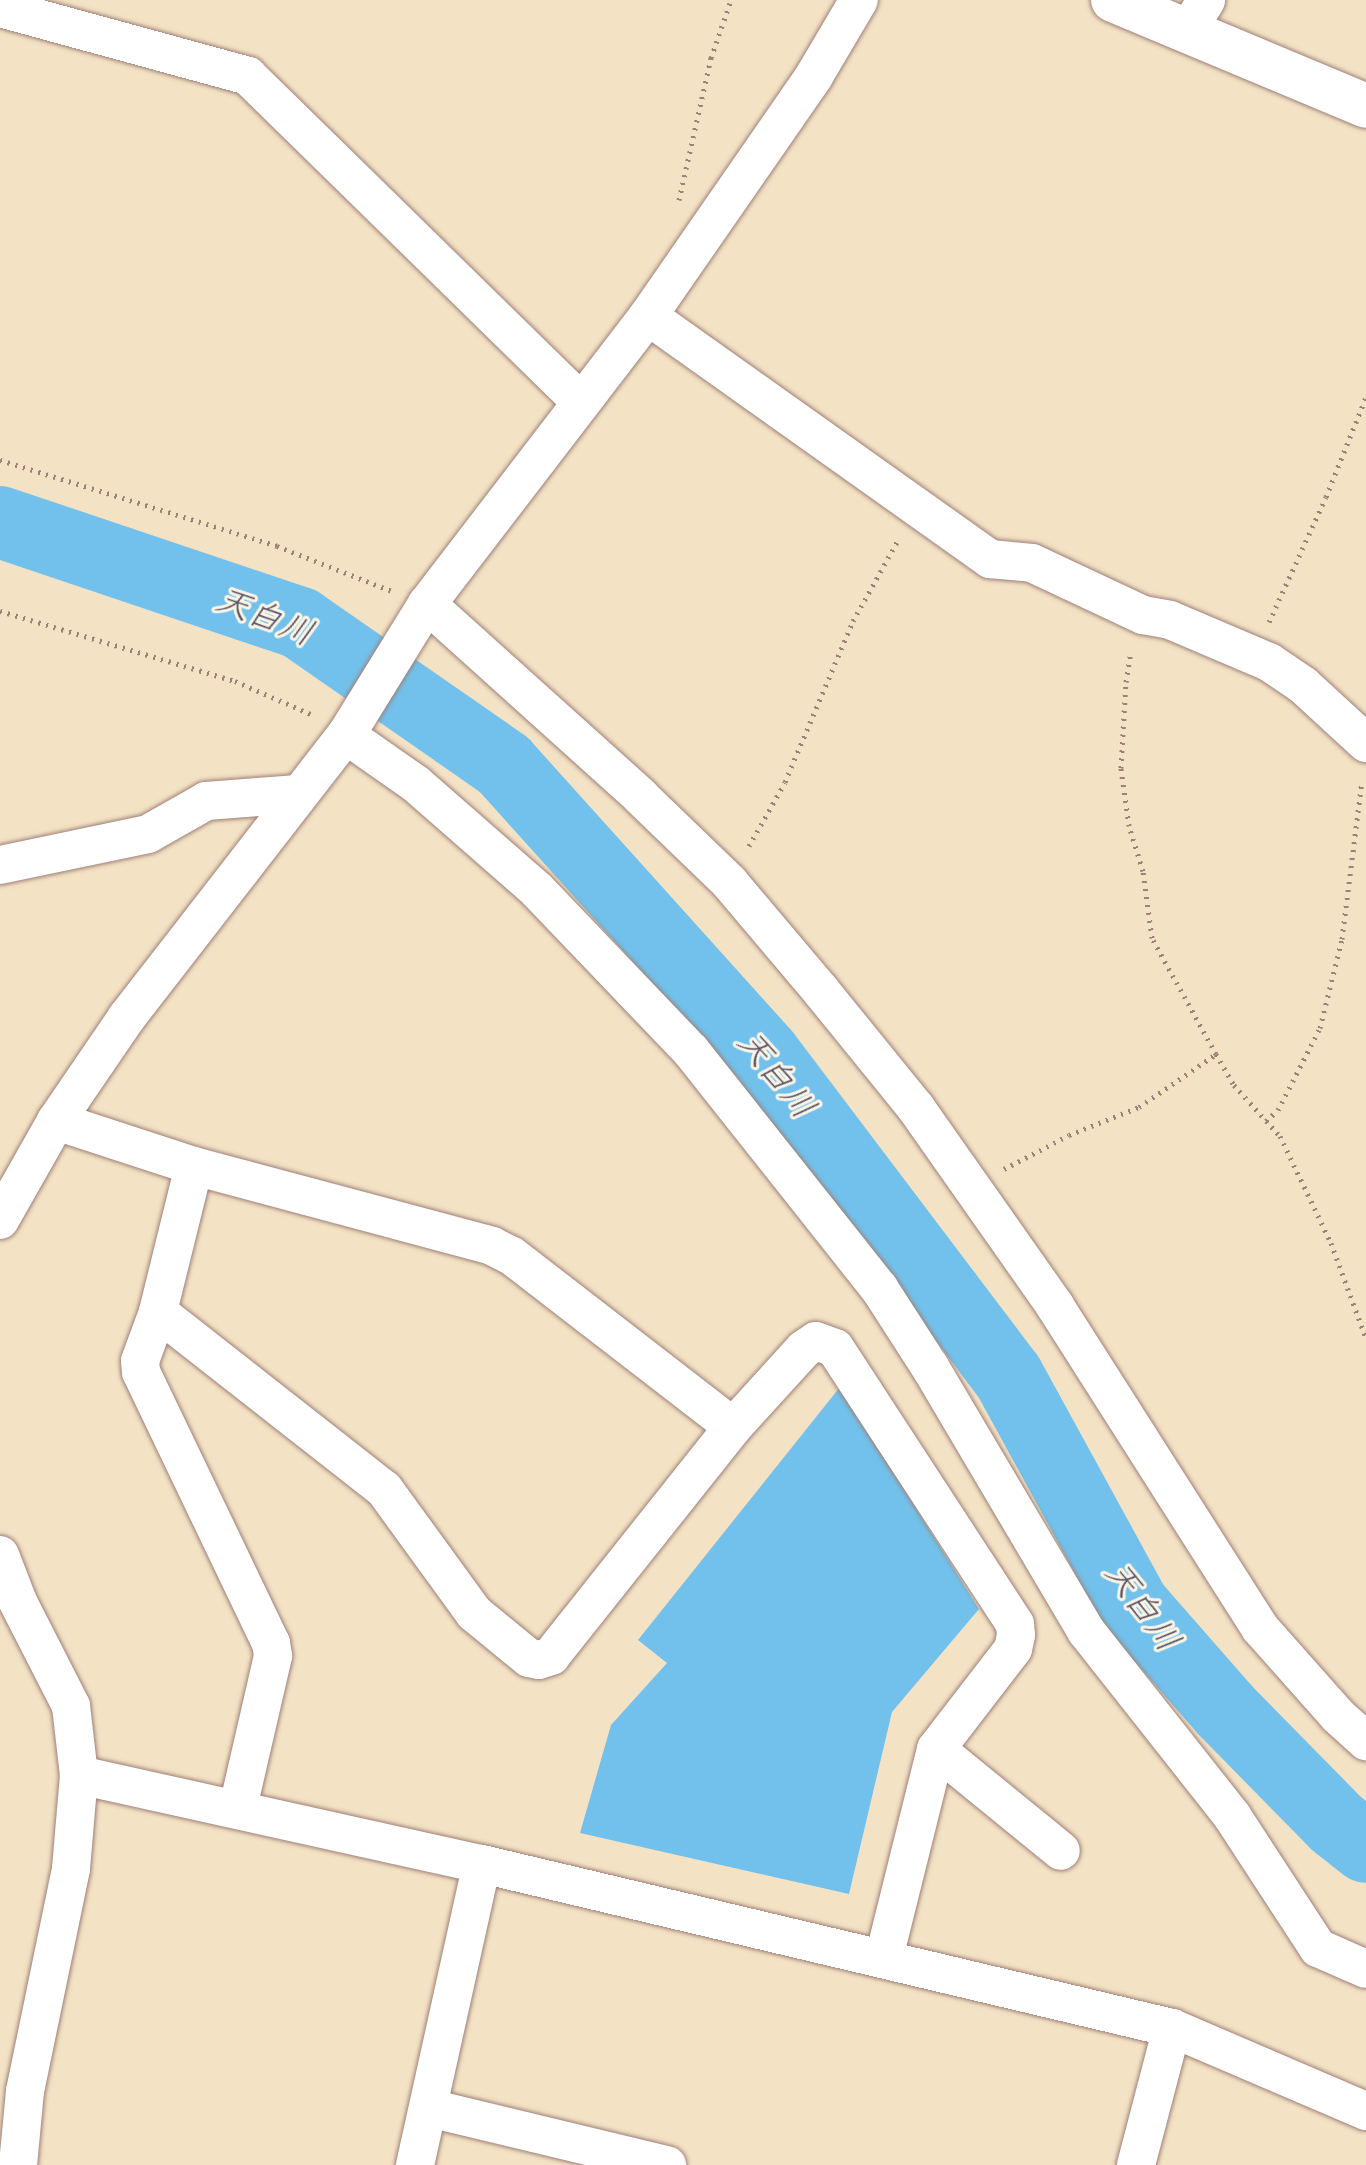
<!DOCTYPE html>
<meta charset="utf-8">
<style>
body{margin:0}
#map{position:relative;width:1366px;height:2165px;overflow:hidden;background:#f4e2c5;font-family:Caveat,"Klee One",sans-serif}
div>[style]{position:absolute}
.water>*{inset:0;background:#71c1ec}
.river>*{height:72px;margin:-36px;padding:0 36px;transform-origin:36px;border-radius:36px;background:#71c1ec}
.path>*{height:5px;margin-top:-2.5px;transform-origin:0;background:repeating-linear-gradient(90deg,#9f8078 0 2px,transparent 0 8px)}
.roads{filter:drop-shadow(0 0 2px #9f8078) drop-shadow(0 0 2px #9f8078)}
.minor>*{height:38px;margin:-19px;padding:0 19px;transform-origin:19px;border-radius:19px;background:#fff}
.primary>*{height:44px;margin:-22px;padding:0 22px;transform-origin:22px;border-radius:22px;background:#fff}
span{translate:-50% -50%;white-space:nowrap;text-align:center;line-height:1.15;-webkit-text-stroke:6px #fcf5e5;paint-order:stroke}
.water-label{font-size:34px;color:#565065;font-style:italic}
</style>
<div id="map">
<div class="water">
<div style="clip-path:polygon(840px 1387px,979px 1609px,892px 1712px,849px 1894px,580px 1833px,611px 1725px,667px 1663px,638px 1640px)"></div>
</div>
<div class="river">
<div style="left:0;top:522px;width:317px;rotate:18.6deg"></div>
<div style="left:300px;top:623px;width:249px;rotate:34.8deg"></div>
<div style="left:504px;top:765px;width:390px;rotate:48deg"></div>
<div style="left:765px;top:1055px;width:403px;rotate:52.9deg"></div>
<div style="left:1008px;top:1376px;width:262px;rotate:61.3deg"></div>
<div style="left:1134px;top:1606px;width:138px;rotate:48.8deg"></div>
<div style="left:1225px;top:1710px;width:160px;rotate:45.5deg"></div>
<div style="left:1337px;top:1824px;width:37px;rotate:38deg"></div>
</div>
<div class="path">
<div style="left:679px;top:200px;width:146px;rotate:-77.3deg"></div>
<div style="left:711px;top:58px;width:61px;rotate:-71deg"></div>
<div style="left:0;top:460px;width:290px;rotate:17.2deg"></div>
<div style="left:277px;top:546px;width:123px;rotate:21.4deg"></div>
<div style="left:0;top:611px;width:245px;rotate:16.6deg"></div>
<div style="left:235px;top:681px;width:85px;rotate:23.6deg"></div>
<div style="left:1269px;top:622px;width:137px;rotate:-65.5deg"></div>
<div style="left:1326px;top:497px;width:108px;rotate:-68.2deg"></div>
<div style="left:749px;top:846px;width:73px;rotate:-60.6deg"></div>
<div style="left:785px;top:782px;width:175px;rotate:-67.1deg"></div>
<div style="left:853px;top:621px;width:93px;rotate:-60.9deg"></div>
<div style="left:1216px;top:1054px;width:36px;rotate:60deg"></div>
<div style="left:1234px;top:1085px;width:69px;rotate:48deg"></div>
<div style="left:1280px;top:1136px;width:119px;rotate:64.5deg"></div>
<div style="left:1331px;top:1243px;width:101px;rotate:69.8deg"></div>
<div style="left:1266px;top:1121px;width:16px;rotate:-43deg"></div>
<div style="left:1278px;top:1110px;width:92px;rotate:-62.9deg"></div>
<div style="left:1320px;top:1028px;width:92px;rotate:-76.1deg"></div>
<div style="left:1342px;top:939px;width:159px;rotate:-82.8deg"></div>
<div style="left:1004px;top:1169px;width:73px;rotate:-27.6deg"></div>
<div style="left:1069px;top:1135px;width:75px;rotate:-21.8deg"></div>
<div style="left:1139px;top:1107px;width:93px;rotate:-34.5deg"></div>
<div style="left:1216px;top:1054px;width:132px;rotate:-118.9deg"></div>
<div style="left:1152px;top:938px;width:68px;rotate:-97.7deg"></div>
<div style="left:1143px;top:871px;width:47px;rotate:-107.3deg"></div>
<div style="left:1129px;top:826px;width:59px;rotate:-97.9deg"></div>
<div style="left:1121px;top:768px;width:86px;rotate:-86.7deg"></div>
<div style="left:1126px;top:682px;width:31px;rotate:-81deg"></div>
</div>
<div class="roads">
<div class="minor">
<div style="left:0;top:8px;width:257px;rotate:15.3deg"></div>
<div style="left:248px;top:76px;width:463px;rotate:44.4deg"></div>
<div style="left:1187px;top:31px;width:36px;rotate:-58deg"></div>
<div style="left:648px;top:316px;width:420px;rotate:35.4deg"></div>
<div style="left:990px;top:559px;width:42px;rotate:5.4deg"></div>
<div style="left:1032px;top:563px;width:123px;rotate:25.1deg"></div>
<div style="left:1143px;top:615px;width:27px;rotate:10deg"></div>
<div style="left:1170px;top:620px;width:108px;rotate:23deg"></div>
<div style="left:1269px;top:662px;width:41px;rotate:34.1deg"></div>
<div style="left:1303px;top:685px;width:86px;rotate:42.6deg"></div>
<div style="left:427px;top:604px;width:288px;rotate:42deg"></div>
<div style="left:641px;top:797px;width:122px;rotate:44deg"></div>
<div style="left:729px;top:882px;width:143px;rotate:49.8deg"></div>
<div style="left:821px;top:991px;width:151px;rotate:50.9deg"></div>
<div style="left:916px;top:1108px;width:242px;rotate:54.9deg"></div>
<div style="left:1055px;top:1306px;width:382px;rotate:57.5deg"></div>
<div style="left:1260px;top:1628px;width:118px;rotate:48.4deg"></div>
<div style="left:1338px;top:1716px;width:38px;rotate:42deg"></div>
<div style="left:346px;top:735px;width:85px;rotate:35deg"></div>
<div style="left:416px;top:784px;width:161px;rotate:41.2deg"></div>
<div style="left:537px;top:890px;width:223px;rotate:46.3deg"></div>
<div style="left:691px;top:1051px;width:303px;rotate:51.6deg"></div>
<div style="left:879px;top:1288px;width:94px;rotate:57.2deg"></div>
<div style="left:930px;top:1367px;width:307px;rotate:59.4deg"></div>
<div style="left:1086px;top:1631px;width:236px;rotate:51.7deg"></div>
<div style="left:1232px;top:1816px;width:158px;rotate:56.9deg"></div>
<div style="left:1318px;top:1948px;width:52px;rotate:23.6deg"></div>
<div style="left:0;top:865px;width:151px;rotate:-11.8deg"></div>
<div style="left:148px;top:834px;width:67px;rotate:-29.6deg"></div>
<div style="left:206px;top:801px;width:92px;rotate:-4.4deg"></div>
<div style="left:56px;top:1121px;width:145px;rotate:18.1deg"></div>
<div style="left:194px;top:1166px;width:309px;rotate:15deg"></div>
<div style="left:492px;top:1246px;width:22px;rotate:27deg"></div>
<div style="left:512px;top:1256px;width:279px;rotate:37.7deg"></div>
<div style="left:194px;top:1166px;width:150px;rotate:103.9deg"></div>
<div style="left:158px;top:1312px;width:52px;rotate:110.2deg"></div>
<div style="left:140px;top:1361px;width:11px;rotate:85deg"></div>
<div style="left:141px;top:1372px;width:301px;rotate:64.4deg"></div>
<div style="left:271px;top:1643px;width:13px;rotate:81deg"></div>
<div style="left:273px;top:1656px;width:156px;rotate:103deg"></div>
<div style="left:0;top:1220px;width:114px;rotate:-60.5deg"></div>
<div style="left:56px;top:1121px;width:126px;rotate:-55.7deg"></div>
<div style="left:127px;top:1017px;width:357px;rotate:-52.2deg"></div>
<div style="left:346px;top:735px;width:154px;rotate:-58.3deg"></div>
<div style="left:427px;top:604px;width:363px;rotate:-52.5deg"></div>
<div style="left:648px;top:316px;width:292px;rotate:-55.3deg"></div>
<div style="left:814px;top:76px;width:88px;rotate:-59.4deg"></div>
<div style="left:158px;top:1312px;width:287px;rotate:38.1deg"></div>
<div style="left:384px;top:1489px;width:153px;rotate:54deg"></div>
<div style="left:474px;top:1613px;width:71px;rotate:39.3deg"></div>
<div style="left:529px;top:1658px;width:10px;rotate:11deg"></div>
<div style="left:539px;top:1660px;width:13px;rotate:-18deg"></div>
<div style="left:551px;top:1656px;width:293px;rotate:-51.5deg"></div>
<div style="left:733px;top:1427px;width:105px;rotate:-47.7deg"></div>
<div style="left:804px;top:1349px;width:14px;rotate:-34deg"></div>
<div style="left:816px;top:1341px;width:20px;rotate:20deg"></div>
<div style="left:835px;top:1348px;width:330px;rotate:56.9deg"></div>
<div style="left:1015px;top:1624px;width:11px;rotate:85deg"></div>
<div style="left:1016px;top:1635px;width:14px;rotate:102deg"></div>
<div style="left:1013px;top:1649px;width:126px;rotate:127.6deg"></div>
<div style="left:936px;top:1749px;width:215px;rotate:104deg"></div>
<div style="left:0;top:1555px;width:50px;rotate:69deg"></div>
<div style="left:18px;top:1602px;width:117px;rotate:63deg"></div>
<div style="left:71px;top:1706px;width:69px;rotate:83.4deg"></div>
<div style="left:79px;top:1775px;width:94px;rotate:94.9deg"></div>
<div style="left:71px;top:1869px;width:227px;rotate:101.7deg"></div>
<div style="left:25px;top:2091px;width:74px;rotate:95.4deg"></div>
<div style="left:936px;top:1749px;width:161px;rotate:39.2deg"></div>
<div style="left:79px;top:1775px;width:413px;rotate:12.5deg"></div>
<div style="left:482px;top:1864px;width:709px;rotate:13.37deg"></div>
<div style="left:1172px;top:2028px;width:211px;rotate:23.2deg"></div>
<div style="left:429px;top:2108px;width:245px;rotate:13.5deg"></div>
<div style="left:415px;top:2165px;width:308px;rotate:-77.5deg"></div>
<div style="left:1136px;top:2165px;width:142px;rotate:-75.3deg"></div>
</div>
<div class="primary">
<div style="left:1113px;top:0;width:274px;rotate:22.7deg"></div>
</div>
</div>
<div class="water-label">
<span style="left:265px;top:616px;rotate:22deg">天白川</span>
<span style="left:777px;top:1074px;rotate:51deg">天白川</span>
<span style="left:1143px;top:1606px;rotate:54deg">天白川</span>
</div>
</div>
